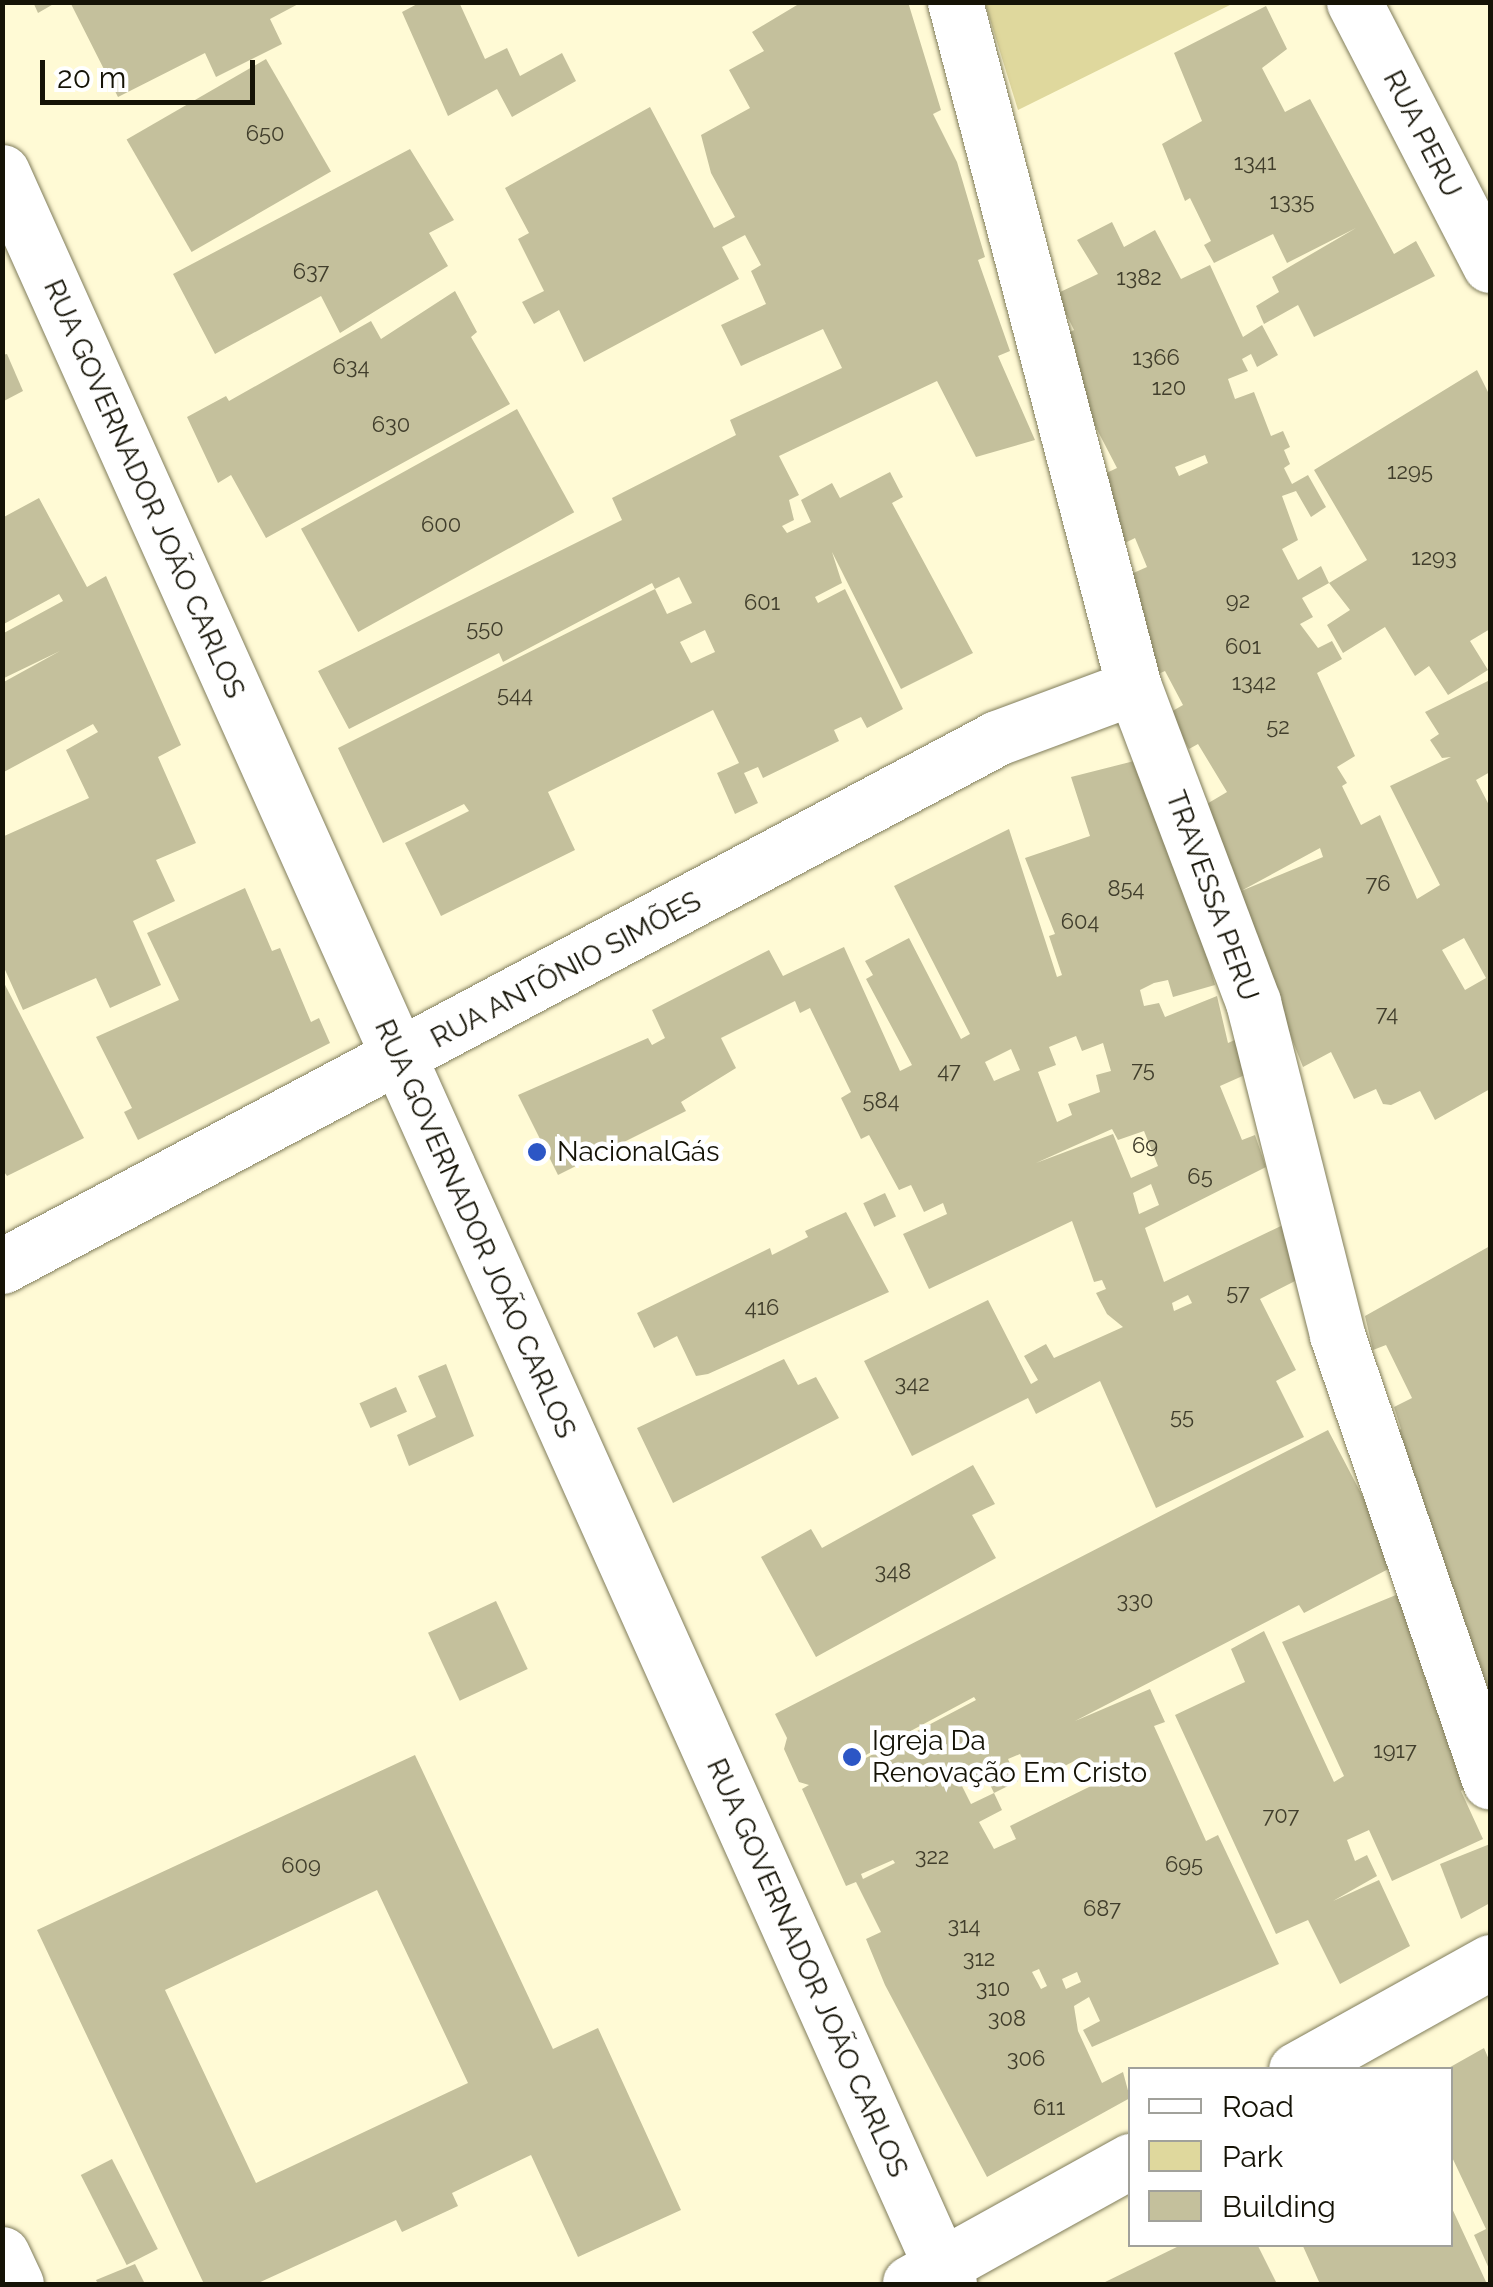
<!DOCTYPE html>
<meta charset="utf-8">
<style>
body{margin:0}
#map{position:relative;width:1493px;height:2287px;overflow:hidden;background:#fffad5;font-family:Raleway,sans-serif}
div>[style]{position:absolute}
.green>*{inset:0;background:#dfd89d}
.building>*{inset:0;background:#c4c09c;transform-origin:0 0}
.roads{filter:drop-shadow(0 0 2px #817d5c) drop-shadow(0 0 2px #817d5c)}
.street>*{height:55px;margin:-27.5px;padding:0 27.5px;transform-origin:27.5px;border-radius:27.5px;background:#fff}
.secondary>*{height:55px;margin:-27.5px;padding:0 27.5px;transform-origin:27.5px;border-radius:27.5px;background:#fff}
.dots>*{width:28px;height:28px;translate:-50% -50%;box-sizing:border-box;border:5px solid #fff;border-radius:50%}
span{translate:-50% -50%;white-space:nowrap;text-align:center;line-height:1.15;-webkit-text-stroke:9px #fff;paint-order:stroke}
.number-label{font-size:22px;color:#413e2c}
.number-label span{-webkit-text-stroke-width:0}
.street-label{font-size:28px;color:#151306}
.poi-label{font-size:28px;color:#151306}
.left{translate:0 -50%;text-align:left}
.frame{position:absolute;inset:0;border:5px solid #151306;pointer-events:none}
.legend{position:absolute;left:1128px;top:2067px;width:325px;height:180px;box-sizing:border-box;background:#fff;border:2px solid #a1a19b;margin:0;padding:12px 18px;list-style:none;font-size:30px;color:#151306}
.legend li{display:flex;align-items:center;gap:20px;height:50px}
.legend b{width:50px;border:2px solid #a1a19b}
.scale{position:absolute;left:40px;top:60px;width:215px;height:45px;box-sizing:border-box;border:5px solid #151306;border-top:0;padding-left:12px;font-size:30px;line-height:35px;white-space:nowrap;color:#151306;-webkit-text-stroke:8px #fff;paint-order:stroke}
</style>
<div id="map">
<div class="green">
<div style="clip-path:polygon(985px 3px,985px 2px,1234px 3px,1018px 110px)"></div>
</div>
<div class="building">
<div style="clip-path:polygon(33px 2px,57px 2px,38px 13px)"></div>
<div style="clip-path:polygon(70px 2px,302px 2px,270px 19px,282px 44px,216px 77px,205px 53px,118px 97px)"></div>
<div style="clip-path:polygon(421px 2px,459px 2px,485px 59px,507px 48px,520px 76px,562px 53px,576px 81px,512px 117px,497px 89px,448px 116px,402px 12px)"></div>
<div style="clip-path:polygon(evenodd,802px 2px,908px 2px,941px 110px,933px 114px,957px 162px,985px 257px,978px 260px,1010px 351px,998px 356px,1035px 440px,976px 457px,937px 381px,779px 456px,799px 495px,789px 500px,794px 520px,782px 526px,787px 533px,811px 522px,801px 500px,832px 483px,840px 498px,890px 472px,903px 497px,892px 503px,973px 653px,901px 689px,832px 552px,842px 583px,815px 597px,818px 603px,845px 589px,903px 709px,867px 728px,861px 717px,834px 730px,839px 741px,763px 778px,758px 767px,744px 773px,758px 803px,735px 814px,717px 773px,739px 763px,713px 710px,548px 792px,575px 850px,441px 916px,405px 843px,469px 811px,464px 804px,383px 843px,338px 748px,655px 589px,667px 614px,692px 603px,679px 577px,655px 589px,652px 583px,503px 662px,499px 653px,349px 729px,318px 671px,622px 520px,612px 498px,736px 435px,730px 420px,842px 368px,823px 329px,741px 366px,721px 325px,766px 304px,751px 271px,761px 265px,745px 235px,722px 247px,739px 279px,584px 362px,559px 310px,534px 324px,522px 302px,544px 291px,518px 239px,529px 233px,505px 188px,650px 107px,714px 228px,735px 217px,711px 173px,701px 135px,750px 108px,729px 70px,764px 51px,752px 32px,802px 2px,705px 630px,715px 652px,691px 663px,680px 642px,705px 630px)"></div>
<div style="clip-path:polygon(1266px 6px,1287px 49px,1262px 68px,1285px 112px,1310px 99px,1394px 254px,1416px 241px,1435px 276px,1314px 337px,1298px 305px,1264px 324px,1256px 306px,1279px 292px,1272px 277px,1356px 228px,1287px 263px,1273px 234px,1214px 263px,1204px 245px,1211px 241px,1190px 198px,1185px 201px,1162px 144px,1202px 121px,1174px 53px)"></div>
<div style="left:266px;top:59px;width:130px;height:161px;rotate:60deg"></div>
<div style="clip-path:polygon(410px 149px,454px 220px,429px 233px,448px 266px,340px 333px,321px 296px,215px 354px,173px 274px)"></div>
<div style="clip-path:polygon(evenodd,1112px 222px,1124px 247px,1155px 230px,1181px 279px,1210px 265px,1243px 337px,1262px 325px,1278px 355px,1257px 367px,1251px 354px,1242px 359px,1248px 371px,1228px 379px,1235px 399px,1254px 392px,1271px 436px,1283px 431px,1290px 447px,1284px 450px,1290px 464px,1284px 468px,1292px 484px,1308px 475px,1326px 507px,1311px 517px,1296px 491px,1282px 496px,1298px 540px,1282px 549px,1298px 580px,1321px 566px,1329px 583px,1302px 598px,1313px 617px,1300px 624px,1318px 648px,1332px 641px,1342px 659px,1317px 673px,1355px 756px,1337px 767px,1347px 783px,1342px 786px,1361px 825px,1380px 815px,1417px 899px,1440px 885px,1390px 786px,1451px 757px,1442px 758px,1430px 740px,1439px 734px,1425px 712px,1490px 680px,1490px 772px,1476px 780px,1490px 807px,1490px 1089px,1435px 1120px,1420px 1091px,1391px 1105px,1383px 1104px,1376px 1089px,1354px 1099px,1331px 1052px,1303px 1067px,1200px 808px,1227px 792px,1198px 744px,1189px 749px,1169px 713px,1183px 705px,1165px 671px,1156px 675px,1137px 623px,1145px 618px,1131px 574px,1147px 567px,1135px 538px,1121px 545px,1100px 476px,1117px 468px,1051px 341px,1074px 330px,1056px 294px,1098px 274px,1077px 240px,1112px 222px,1205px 455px,1208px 463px,1179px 476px,1175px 467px,1205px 455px,1112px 222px,1320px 848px,1323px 857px,1241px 891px,1320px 848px,1112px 222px,1464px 938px,1486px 978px,1465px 990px,1442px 950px,1464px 938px)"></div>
<div style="clip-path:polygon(455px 291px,477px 332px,471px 337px,510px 404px,266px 538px,231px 475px,218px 483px,187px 417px,226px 396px,229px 401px,371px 321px,381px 339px)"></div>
<div style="clip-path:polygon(7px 354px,23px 391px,2px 402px,2px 355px)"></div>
<div style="clip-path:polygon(1477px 370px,1490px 396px,1490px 629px,1470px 641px,1488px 670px,1448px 695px,1429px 666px,1415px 676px,1385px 627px,1343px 653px,1327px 625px,1350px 610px,1329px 583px,1367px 560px,1314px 470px)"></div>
<div style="left:517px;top:409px;width:118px;height:247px;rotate:61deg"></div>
<div style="clip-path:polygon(39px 498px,87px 587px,106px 576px,181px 745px,158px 757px,196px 843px,156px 860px,175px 901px,133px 921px,161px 985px,110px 1008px,96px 978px,23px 1010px,2px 963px,2px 837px,89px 798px,66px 750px,98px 732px,93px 724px,2px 773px,2px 683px,60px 651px,2px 679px,2px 634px,63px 601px,59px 594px,2px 625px,2px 518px)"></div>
<div style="clip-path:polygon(evenodd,1150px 757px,1215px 985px,1173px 997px,1168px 980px,1154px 983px,1140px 990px,1144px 1006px,1159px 1003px,1165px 1017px,1217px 996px,1228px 1043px,1237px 1039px,1247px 1074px,1220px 1086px,1242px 1140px,1255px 1135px,1266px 1167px,1145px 1228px,1164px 1282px,1283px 1225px,1299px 1279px,1260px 1299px,1296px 1370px,1276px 1381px,1304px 1437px,1156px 1508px,1100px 1381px,1036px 1414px,1028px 1398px,912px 1456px,864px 1361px,988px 1300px,1031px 1384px,1038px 1380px,1024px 1356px,1046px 1344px,1054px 1358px,1123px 1327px,1107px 1314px,1096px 1293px,1106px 1289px,1102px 1280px,1094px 1282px,1072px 1221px,929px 1289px,903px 1234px,947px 1214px,943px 1203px,924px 1212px,911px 1185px,899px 1190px,869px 1135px,861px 1139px,841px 1098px,851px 1092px,810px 1008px,800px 1013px,795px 1001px,721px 1038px,736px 1068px,681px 1102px,686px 1111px,558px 1175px,518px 1095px,648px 1038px,652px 1045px,665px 1038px,652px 1010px,769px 950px,783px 976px,844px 947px,900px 1071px,912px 1065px,866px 979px,873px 975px,865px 961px,909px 938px,961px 1039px,970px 1034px,894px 886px,1009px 829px,1057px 977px,1062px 975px,1049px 936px,1055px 934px,1025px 858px,1090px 836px,1071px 777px,1150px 757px,1076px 1036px,1082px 1051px,1103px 1043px,1111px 1071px,1096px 1075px,1100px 1092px,1068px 1104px,1072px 1115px,1057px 1122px,1038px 1072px,1056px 1065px,1049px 1047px,1076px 1036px,1150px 757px,1011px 1049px,1020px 1070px,994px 1081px,985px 1062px,1011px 1049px,1150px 757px,1112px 1129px,1118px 1140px,1144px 1131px,1158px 1166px,1131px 1178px,1113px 1134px,1036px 1163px,1112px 1129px,1150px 757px,1151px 1184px,1159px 1205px,1139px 1214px,1133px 1193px,1151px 1184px,1150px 757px,1188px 1295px,1192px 1303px,1174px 1311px,1172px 1303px,1188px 1295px)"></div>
<div style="clip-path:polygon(245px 888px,272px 951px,280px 948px,311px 1022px,319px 1018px,330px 1043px,138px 1140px,124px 1112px,132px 1108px,96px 1037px,179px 1000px,147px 933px)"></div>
<div style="clip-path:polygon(2px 979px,84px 1138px,7px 1176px,2px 1169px)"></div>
<div style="left:885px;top:1193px;width:26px;height:24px;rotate:65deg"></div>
<div style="clip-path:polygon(846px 1212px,889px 1292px,708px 1374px,696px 1376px,677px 1336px,654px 1348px,637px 1313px,770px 1248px,772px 1255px,808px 1237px,805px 1231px)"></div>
<div style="clip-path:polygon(1490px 1246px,1490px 1728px,1395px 1432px,1401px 1429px,1394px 1407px,1412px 1398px,1386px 1345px,1373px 1350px,1365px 1316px)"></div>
<div style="clip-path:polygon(784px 1359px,798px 1385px,816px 1377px,839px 1418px,673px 1503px,637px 1428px)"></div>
<div style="clip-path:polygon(446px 1364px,474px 1436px,409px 1466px,397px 1435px,436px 1417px,418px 1376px)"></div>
<div style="left:396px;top:1387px;width:27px;height:40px;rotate:66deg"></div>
<div style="clip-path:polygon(evenodd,1328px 1430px,1398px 1564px,1304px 1613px,1299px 1605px,1075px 1721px,1150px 1689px,1165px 1722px,1154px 1726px,1206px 1841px,1218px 1835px,1279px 1964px,1092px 2047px,1083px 2030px,1100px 2021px,1089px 1997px,1074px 2006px,1078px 2031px,1102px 2083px,1123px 2072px,1130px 2098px,987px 2177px,885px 1985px,866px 1939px,881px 1932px,856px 1882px,846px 1886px,802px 1789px,809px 1785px,799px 1782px,784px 1749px,787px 1738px,775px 1714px,1328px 1430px,974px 1697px,976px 1700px,864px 1759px,864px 1756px,974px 1697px,1328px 1430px,1020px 1754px,1034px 1782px,1080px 1758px,1093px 1785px,1010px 1826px,1016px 1839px,994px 1849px,979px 1822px,1002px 1810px,994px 1793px,1018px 1781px,1008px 1759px,1020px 1754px,1328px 1430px,984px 1772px,994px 1793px,971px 1804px,961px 1784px,984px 1772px,1328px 1430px,893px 1860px,895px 1863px,863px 1879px,861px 1874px,893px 1860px,1328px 1430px,1039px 1969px,1047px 1986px,1041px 1989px,1032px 1972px,1039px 1969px,1328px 1430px,1077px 1972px,1081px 1982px,1066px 1989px,1062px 1979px,1077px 1972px)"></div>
<div style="clip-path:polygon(973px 1465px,995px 1504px,972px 1515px,996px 1558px,816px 1657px,761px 1557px,811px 1529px,822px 1548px)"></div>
<div style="clip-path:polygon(1408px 1590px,1469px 1786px,1461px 1791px,1483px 1839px,1392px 1881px,1369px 1830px,1347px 1840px,1355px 1861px,1367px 1855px,1377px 1876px,1333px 1901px,1379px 1880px,1410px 1946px,1340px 1984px,1308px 1920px,1276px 1934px,1175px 1715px,1245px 1682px,1231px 1649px,1264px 1631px,1334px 1782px,1344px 1776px,1282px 1642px)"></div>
<div style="left:496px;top:1601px;width:75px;height:75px;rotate:65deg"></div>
<div style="clip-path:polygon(evenodd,415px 1755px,553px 2049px,598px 2028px,681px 2210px,578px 2257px,531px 2155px,452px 2193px,458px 2206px,402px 2232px,396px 2220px,256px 2284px,204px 2284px,37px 1930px,415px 1755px,377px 1890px,468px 2083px,256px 2183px,165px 1990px,377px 1890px)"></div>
<div style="clip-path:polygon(1490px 1844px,1490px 1903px,1461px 1919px,1440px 1864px)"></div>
<div style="clip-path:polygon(1484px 2048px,1490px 2062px,1490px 2271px,1474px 2235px,1486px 2229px,1450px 2153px,1450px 2070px,1445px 2070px)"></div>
<div style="left:112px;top:2159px;width:101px;height:35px;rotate:63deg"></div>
<div style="clip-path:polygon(1450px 2204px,1487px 2284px,1320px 2284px,1302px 2244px,1450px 2244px)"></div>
<div style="clip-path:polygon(1183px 2244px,1257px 2244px,1277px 2284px,1101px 2284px)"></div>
<div style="clip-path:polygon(135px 2264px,145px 2284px,98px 2284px,96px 2280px)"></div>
</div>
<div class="roads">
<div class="street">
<div style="left:955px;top:2px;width:708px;rotate:75.36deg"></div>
<div style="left:1134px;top:687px;width:337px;rotate:69.3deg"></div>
<div style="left:1253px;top:1002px;width:343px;rotate:75.8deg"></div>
<div style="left:1337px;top:1335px;width:472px;rotate:71.1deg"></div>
<div style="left:1354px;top:2px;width:296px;rotate:62.7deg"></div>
<div style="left:2px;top:1266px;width:1126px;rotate:-27.95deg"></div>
<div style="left:997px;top:738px;width:146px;rotate:-20.4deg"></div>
</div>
<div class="secondary">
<div style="left:2px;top:172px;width:2315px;rotate:65.85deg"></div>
<div style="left:1296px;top:2070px;width:222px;rotate:-29.1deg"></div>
<div style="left:2px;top:2254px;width:33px;rotate:65deg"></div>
<div style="left:910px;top:2283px;width:252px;rotate:-29deg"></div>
</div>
</div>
<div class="dots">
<div style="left:537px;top:1152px;background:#2c56c5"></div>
<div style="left:852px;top:1757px;background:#2c56c5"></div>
</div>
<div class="number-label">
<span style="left:265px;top:134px">650</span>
<span style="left:1255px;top:163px">1341</span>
<span style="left:1292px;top:202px">1335</span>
<span style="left:311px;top:272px">637</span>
<span style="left:1139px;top:278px">1382</span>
<span style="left:1156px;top:358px">1366</span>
<span style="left:351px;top:367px">634</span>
<span style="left:1169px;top:388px">120</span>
<span style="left:391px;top:425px">630</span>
<span style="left:1410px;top:472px">1295</span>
<span style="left:441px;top:525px">600</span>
<span style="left:1434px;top:558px">1293</span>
<span style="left:1238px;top:601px">92</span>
<span style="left:762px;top:603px">601</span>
<span style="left:485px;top:629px">550</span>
<span style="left:1243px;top:647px">601</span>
<span style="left:1254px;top:683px">1342</span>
<span style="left:515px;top:695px">544</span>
<span style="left:1278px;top:727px">52</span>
<span style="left:1378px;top:884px">76</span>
<span style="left:1126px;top:889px">854</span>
<span style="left:1080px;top:922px">604</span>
<span style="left:1387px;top:1014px">74</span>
<span style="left:1143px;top:1070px">75</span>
<span style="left:949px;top:1071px">47</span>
<span style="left:881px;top:1101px">584</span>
<span style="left:1145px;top:1146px">69</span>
<span style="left:1200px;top:1177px">65</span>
<span style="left:1238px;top:1293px">57</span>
<span style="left:762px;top:1308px">416</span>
<span style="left:912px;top:1384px">342</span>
<span style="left:1182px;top:1417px">55</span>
<span style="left:893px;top:1572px">348</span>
<span style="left:1135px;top:1601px">330</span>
<span style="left:1395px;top:1751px">1917</span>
<span style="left:1281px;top:1816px">707</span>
<span style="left:932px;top:1857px">322</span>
<span style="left:1184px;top:1865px">695</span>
<span style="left:301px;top:1866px">609</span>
<span style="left:1102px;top:1909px">687</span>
<span style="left:964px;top:1926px">314</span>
<span style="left:979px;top:1959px">312</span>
<span style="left:993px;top:1989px">310</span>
<span style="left:1007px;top:2019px">308</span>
<span style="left:1026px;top:2059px">306</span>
<span style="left:1049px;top:2108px">611</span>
</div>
<div class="street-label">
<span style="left:1422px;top:134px;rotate:63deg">RUA PERU</span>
<span style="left:144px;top:489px;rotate:66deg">RUA GOVERNADOR JOÃO CARLOS</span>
<span style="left:1212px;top:896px;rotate:70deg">TRAVESSA PERU</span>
<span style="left:566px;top:970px;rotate:-28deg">RUA ANTÔNIO SIMÕES</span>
<span style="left:475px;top:1229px;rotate:66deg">RUA GOVERNADOR JOÃO CARLOS</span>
<span style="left:807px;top:1968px;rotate:66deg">RUA GOVERNADOR JOÃO CARLOS</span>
</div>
<div class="poi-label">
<span class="left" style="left:557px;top:1152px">NacionalGás</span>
<span class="left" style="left:872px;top:1757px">Igreja Da<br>Renovação Em Cristo</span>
</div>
<div class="frame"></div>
<ul class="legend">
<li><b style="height:12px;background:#fff"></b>Road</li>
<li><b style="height:28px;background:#dfd89d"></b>Park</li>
<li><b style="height:28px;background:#c4c09c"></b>Building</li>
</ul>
<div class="scale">20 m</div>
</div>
